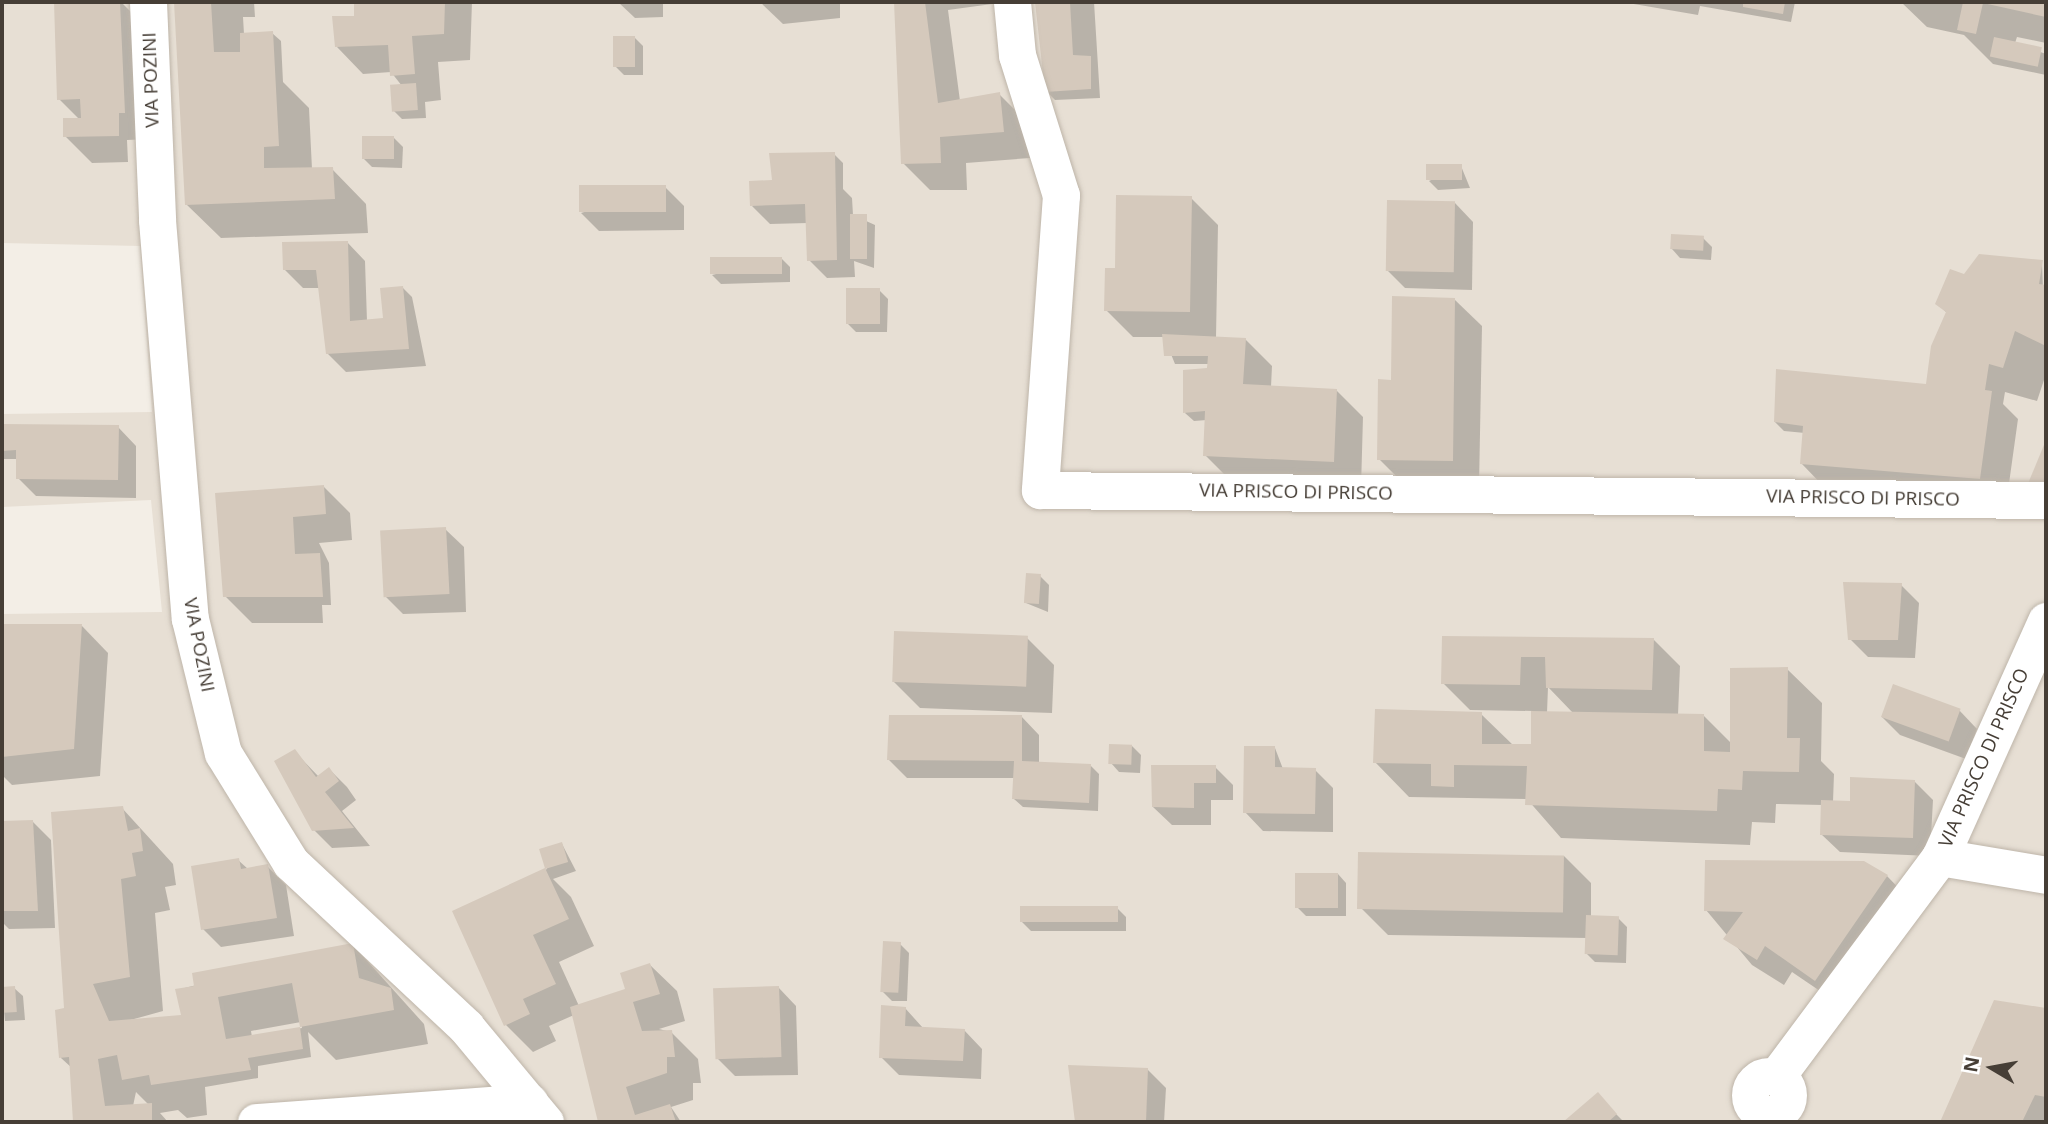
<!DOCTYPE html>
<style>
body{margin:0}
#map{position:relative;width:2048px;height:1124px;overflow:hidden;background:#f3eee6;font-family:"Open Sans",sans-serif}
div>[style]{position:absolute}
.residential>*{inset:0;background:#e7dfd4}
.shadow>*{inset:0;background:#0003}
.building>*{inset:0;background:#d5c9bc;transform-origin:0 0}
.roads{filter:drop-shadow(0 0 2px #beb5a9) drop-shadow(0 0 2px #beb5a9)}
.minor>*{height:37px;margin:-18.5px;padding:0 18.5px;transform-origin:18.5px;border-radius:18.5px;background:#fff}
.minor>.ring{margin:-18.5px;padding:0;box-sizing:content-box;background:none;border:37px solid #fff;border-radius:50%}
span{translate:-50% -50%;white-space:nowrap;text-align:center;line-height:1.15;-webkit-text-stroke:5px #fff;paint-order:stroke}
.street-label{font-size:19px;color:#463e36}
.frame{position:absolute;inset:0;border:4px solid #463e36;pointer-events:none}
.north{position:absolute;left:1957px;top:1033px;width:70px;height:70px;-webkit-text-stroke:5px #fff;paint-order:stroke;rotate:280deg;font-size:19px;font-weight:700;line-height:28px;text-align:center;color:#463e36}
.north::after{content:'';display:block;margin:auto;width:24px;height:32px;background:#463e36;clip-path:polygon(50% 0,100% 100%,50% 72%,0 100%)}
</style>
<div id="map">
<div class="residential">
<div style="clip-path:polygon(2px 2px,2046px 2px,2046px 1122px,2px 1122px,2px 614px,162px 612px,151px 500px,2px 507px,2px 414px,152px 412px,140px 246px,2px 243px)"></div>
</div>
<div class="shadow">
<div style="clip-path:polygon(121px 2px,146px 27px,151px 139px,127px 140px,128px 162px,92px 163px,65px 136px,80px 120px,59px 99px,56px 3px)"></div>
<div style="clip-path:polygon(175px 2px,254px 2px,255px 17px,243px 17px,244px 34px,272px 33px,281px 41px,283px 82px,309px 108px,312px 169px,332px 169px,366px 204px,368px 233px,221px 238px,186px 204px)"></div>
<div style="clip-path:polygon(355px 2px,472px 2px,470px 60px,438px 62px,441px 100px,425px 102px,426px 118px,402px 119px,393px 110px,402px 86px,391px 72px,363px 74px,337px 47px,355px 18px)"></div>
<div style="clip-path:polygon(618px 2px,663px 2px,663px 17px,635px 18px)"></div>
<div style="clip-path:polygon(760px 2px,840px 2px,840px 18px,783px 24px)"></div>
<div style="clip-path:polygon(896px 2px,1007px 2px,948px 10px,960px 101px,999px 94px,1026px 121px,1030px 158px,966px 163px,967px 190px,930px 190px,903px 163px)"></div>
<div style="clip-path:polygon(1037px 2px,1094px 2px,1100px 98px,1055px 100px,1046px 91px)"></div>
<div style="clip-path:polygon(1622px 2px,1795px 2px,1791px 22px,1700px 6px,1698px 15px)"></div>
<div style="clip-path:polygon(1901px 2px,2046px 2px,2046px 43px,2017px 37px,2015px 43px,2046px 54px,2046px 75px,1993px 64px,1964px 35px,1927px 27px)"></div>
<div style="clip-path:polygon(634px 37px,643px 46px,643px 75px,624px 75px,615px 66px)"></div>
<div style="clip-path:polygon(394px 138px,403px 147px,402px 168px,372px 167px,363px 158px)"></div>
<div style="clip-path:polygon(834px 154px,843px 163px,843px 189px,852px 198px,853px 215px,875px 225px,874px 268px,854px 261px,855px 277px,827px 278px,809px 260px,808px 223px,770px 224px,752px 206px,777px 182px)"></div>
<div style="clip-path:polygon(1461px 166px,1470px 188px,1438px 190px,1429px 181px)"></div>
<div style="clip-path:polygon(665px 187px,684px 206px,684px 230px,599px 231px,581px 213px)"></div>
<div style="clip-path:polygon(1191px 198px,1218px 225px,1216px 338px,1245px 339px,1272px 366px,1271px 387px,1336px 390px,1363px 417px,1361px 488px,1232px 482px,1205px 455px,1207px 420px,1194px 421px,1185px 413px,1209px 364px,1175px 364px,1164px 337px,1133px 337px,1106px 310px,1116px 270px)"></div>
<div style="clip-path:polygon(1455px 203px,1473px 222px,1472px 290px,1405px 288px,1387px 270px)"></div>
<div style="clip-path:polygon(1703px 238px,1712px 247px,1711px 260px,1680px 258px,1672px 249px)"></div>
<div style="clip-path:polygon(347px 242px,365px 261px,367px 321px,385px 320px,403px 288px,412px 297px,426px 366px,346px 372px,327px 353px,320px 288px,303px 288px,285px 270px)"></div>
<div style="clip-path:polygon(781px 258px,790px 267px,790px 282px,721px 284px,712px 275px)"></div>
<div style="clip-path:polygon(2042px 262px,2046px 374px,2037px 401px,2005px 392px,2003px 404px,2018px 419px,2006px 505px,1828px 491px,1802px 464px,1805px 433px,1784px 431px,1775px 422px,1931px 386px,1948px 314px,1937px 303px,1965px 276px)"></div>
<div style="clip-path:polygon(879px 290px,888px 299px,887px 332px,856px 332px,847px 323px)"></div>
<div style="clip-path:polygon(1455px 300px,1482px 326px,1479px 487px,1406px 486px,1379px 459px,1393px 382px)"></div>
<div style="clip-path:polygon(2px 426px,118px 427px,136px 446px,136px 498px,36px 496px,18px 478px,18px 459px,2px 459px)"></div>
<div style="clip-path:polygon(323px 486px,350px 513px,352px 540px,319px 543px,329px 563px,331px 605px,322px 605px,323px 623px,252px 623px,225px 596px,217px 495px)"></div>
<div style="clip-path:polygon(445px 529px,464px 547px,466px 612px,403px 614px,385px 596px)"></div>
<div style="clip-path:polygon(1040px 576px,1049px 585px,1048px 612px,1026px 603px)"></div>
<div style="clip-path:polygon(1845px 584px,1901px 585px,1919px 603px,1915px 658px,1868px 657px,1850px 639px)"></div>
<div style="clip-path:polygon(2px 626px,82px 626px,108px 653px,100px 776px,12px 785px,2px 775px)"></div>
<div style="clip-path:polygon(1027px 638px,1054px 665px,1052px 713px,920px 708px,893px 681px)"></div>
<div style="clip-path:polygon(evenodd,1444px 638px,1653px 639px,1680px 666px,1678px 715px,1703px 715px,1731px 743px,1787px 669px,1822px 703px,1821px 761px,1834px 774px,1833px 802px,1851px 802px,1914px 781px,1933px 800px,1930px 856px,1840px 852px,1821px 834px,1822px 805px,1776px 804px,1775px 823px,1752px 822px,1750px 845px,1561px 838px,1527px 799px,1409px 797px,1375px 762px,1481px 714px,1514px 746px,1533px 746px,1533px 711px,1470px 710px,1443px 683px,1444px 638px,1548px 687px,1573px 713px,1547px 713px,1548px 687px)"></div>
<div style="clip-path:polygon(1959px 710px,1977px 729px,1966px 759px,1900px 735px,1882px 717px)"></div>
<div style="clip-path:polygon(1021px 716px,1039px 735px,1039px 763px,1090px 765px,1099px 774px,1098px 811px,1023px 807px,1014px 799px,1015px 778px,907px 778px,889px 760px)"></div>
<div style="clip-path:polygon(1132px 746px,1141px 755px,1140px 773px,1119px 772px,1111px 763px)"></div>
<div style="clip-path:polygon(1275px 748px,1283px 769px,1315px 770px,1333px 788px,1333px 832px,1263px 831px,1245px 812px)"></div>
<div style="clip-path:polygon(295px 752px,319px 777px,329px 769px,347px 787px,356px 800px,342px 811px,370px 846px,332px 848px,314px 830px)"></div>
<div style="clip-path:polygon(1215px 767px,1233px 785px,1233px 800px,1211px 800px,1211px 825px,1172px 825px,1153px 807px)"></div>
<div style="clip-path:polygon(evenodd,122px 808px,173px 864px,176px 885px,165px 887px,170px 910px,155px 913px,163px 1011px,127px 1021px,183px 1016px,177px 990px,353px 945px,424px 1024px,428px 1044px,336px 1060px,308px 1032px,311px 1057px,258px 1066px,258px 1078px,205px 1087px,207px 1115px,187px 1118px,178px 1110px,160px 1113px,168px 1122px,75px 1122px,72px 1068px,61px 1058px,66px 1010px,122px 808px,301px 1022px,302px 1028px,252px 1037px,251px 1031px,301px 1022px,122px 808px,136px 1092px,149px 1105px,133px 1106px,136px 1092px)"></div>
<div style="clip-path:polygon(2px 822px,33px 822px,51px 840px,55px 928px,9px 929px,2px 922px)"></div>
<div style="clip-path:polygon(562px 844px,576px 871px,553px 879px,571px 897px,594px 946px,559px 962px,579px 1006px,627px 990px,650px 965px,677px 991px,685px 1021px,659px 1029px,671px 1032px,698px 1059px,701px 1083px,693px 1083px,693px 1100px,671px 1107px,681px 1122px,602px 1122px,574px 1015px,549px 1026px,556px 1041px,533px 1052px,506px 1025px,454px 912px,547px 869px,541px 849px)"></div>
<div style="clip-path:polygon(1564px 856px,1591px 883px,1591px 917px,1618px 918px,1627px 927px,1626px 963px,1595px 962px,1586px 953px,1587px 938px,1388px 935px,1361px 908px)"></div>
<div style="clip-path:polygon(238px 860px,248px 869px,267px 866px,286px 885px,294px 936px,221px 947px,203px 929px)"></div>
<div style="clip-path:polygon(1338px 874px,1346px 883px,1346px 916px,1306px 916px,1297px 907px)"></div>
<div style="clip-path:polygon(1887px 876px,1913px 903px,1842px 1006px,1792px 972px,1784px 985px,1752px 965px,1706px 910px)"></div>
<div style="clip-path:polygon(1117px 908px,1126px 917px,1126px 931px,1031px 931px,1022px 922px)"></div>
<div style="clip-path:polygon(900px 944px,909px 953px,907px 1001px,892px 1001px,883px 992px)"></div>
<div style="clip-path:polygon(778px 987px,796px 1006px,798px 1075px,735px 1076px,717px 1058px)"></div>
<div style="clip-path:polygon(14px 988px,23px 996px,25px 1020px,5px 1021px,2px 989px)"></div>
<div style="clip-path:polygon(1995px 1002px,2046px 1010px,2046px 1122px,1942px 1122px)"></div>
<div style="clip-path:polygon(905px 1008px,923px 1028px,964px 1030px,982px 1049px,981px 1079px,899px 1075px,881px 1057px)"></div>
<div style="clip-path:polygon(1070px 1067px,1147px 1069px,1166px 1088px,1164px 1122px,1077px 1122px)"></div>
<div style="clip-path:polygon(1597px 1095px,1624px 1122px,1565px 1122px)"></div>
</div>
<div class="building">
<div style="clip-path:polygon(54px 2px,120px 2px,125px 113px,119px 113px,119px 136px,63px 137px,63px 118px,81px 118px,80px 99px,57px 100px)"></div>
<div style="clip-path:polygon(174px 2px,211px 2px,214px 52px,240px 52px,240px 33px,273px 31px,279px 146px,264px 147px,264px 168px,333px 167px,335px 199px,185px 205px)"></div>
<div style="clip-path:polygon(354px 2px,445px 2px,444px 34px,412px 36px,415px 74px,390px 76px,388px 45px,335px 47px,332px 16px,354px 16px)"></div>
<div style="clip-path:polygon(894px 2px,925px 2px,938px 103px,1000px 92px,1004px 132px,940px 137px,941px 163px,901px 164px)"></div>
<div style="clip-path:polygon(1035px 2px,1070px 2px,1073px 55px,1091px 56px,1091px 89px,1045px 92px)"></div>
<div style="clip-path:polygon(1743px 2px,1785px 2px,1783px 14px,1743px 7px)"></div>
<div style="clip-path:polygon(1963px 2px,2046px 2px,2046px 17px,1983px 3px,1976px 34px,1957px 30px)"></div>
<div style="left:613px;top:36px;width:22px;height:31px"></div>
<div style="left:1994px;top:37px;width:49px;height:20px;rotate:12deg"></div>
<div style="left:416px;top:83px;width:27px;height:26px;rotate:86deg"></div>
<div style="left:362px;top:136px;width:32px;height:23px"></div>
<div style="clip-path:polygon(835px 152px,837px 260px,807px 261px,805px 204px,750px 206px,749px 181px,772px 180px,769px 153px)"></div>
<div style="left:1462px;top:164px;width:16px;height:36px;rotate:90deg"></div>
<div style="left:666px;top:185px;width:27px;height:87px;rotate:90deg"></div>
<div style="clip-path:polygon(1116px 195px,1192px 196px,1190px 312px,1104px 311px,1105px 268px,1115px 268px)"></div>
<div style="left:1387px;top:200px;width:68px;height:71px;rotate:1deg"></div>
<div style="left:850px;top:214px;width:17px;height:45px"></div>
<div style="left:1671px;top:234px;width:33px;height:15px;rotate:3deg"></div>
<div style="clip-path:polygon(348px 241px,350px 321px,383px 318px,380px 288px,403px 286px,409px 349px,326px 354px,316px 270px,283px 270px,282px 242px)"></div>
<div style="clip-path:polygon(1979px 254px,2043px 260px,2039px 284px,2046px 285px,2046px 346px,2015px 331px,2003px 368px,1989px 364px,1985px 390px,1992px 391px,1980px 479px,1800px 464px,1803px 426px,1774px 422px,1776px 369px,1926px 384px,1931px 346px,1946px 312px,1935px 304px,1950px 269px,1964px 274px)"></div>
<div style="left:782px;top:257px;width:17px;height:72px;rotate:90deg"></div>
<div style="left:846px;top:288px;width:34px;height:36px"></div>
<div style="clip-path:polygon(1392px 296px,1455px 298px,1453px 461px,1377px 460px,1378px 379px,1391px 380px)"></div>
<div style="clip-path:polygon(1162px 334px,1246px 338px,1243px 384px,1337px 389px,1334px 462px,1203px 456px,1205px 411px,1183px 413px,1183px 370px,1207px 368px,1208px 356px,1164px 356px)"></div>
<div style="clip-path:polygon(2px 424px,119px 425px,118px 480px,16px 479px,16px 450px,2px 451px)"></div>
<div style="clip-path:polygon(2046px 440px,2046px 483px,2027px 486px)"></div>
<div style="clip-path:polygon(324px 485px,326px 514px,293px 517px,295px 554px,320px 553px,323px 597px,223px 597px,215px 493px)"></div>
<div style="left:446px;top:527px;width:67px;height:66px;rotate:87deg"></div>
<div style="left:1026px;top:573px;width:15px;height:30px;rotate:4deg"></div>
<div style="clip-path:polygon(1843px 582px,1902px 583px,1898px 640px,1848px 640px)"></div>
<div style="clip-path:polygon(2px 624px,82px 624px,74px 749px,2px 757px)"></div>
<div style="left:894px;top:631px;width:134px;height:51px;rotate:2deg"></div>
<div style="clip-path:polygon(1442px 636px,1654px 638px,1652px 690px,1546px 688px,1545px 657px,1521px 657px,1520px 685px,1441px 684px)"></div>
<div style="clip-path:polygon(1788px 667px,1787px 738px,1800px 738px,1799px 772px,1743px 771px,1742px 790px,1718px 789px,1717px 811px,1525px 805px,1527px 766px,1454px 765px,1454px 787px,1431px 786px,1431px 764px,1373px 763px,1375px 709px,1482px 712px,1482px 744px,1531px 744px,1531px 711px,1704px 714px,1704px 751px,1730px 752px,1730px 668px)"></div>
<div style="left:1893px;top:684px;width:72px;height:35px;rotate:20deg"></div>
<div style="clip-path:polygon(889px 715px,1022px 715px,1022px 761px,1091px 764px,1089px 803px,1012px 799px,1014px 761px,887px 760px)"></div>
<div style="left:1109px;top:744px;width:23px;height:20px;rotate:2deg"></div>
<div style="clip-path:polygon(1244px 746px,1275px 746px,1275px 767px,1316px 768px,1315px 814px,1243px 813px)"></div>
<div style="clip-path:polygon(295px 749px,316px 777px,329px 767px,339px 781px,325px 792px,354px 828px,312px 831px,274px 761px)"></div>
<div style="clip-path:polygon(1151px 765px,1216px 765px,1216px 783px,1194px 783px,1194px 808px,1152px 807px)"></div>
<div style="clip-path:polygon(1850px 777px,1915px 780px,1913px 838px,1820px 835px,1821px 800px,1850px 801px)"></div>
<div style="clip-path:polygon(123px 806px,128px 831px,140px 828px,143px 851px,132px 853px,136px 876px,121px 879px,130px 977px,93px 984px,109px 1021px,181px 1015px,175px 989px,194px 986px,192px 973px,353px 943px,359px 978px,391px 988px,394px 1010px,300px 1027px,292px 983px,218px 997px,226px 1039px,300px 1027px,303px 1049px,248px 1058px,251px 1070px,151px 1085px,149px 1075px,122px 1080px,117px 1055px,98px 1059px,105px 1106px,152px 1103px,152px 1122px,73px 1122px,69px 1057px,59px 1058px,55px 1010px,64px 1008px,51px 812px)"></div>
<div style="clip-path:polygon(33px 820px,38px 911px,2px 911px,2px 821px)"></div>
<div style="left:562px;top:842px;width:21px;height:24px;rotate:73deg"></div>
<div style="left:1358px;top:852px;width:206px;height:57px;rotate:1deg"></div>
<div style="clip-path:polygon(239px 858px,241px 869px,268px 864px,277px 918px,201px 930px,191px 866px)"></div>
<div style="clip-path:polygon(1705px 860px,1864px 861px,1888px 875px,1815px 981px,1765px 946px,1757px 960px,1723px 939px,1743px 912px,1704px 911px)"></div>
<div style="clip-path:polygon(545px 868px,569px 919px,533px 935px,556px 984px,523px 999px,530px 1014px,504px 1026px,452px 911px)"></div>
<div style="left:1295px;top:873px;width:43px;height:35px"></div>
<div style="left:1020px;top:906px;width:98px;height:16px"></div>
<div style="left:1586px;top:915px;width:33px;height:39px;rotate:2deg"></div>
<div style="left:883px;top:941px;width:18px;height:51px;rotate:3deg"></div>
<div style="clip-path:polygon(650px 963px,660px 994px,633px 1002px,642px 1031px,672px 1030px,675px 1057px,667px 1057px,667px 1073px,626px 1087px,635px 1115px,670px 1104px,676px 1122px,598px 1122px,570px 1007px,625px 989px,620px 973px)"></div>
<div style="left:15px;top:986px;width:26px;height:13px;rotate:86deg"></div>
<div style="left:779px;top:986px;width:71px;height:66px;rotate:88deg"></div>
<div style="clip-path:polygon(1994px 1000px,2046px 1008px,2046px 1097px,2035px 1095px,2022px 1122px,1940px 1122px)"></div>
<div style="clip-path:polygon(881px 1005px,906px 1007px,905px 1026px,965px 1029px,963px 1061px,879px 1058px)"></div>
<div style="clip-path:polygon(1068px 1065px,1148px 1068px,1146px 1122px,1075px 1122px)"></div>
<div style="clip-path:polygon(1598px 1092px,1617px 1114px,1608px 1122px,1563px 1122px)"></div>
</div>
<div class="roads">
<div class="minor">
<div style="left:148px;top:2px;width:218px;rotate:87.6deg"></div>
<div style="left:157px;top:220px;width:400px;rotate:85.3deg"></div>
<div style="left:190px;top:619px;width:138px;rotate:76.2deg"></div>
<div style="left:223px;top:753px;width:129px;rotate:58.3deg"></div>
<div style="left:291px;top:863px;width:240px;rotate:43.1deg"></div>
<div style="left:466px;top:1027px;width:124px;rotate:50.3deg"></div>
<div style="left:1012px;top:2px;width:53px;rotate:84.6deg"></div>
<div style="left:1017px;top:55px;width:147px;rotate:72.6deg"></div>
<div style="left:1061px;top:195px;width:296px;rotate:94.1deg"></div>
<div style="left:1040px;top:490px;width:1006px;rotate:0.57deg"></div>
<div style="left:1940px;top:857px;width:108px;rotate:9.6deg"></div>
<div class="ring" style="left:1750px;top:1076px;width:1px;height:1px"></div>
<div style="left:1776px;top:1077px;width:274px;rotate:-53.3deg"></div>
<div style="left:1940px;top:857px;width:259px;rotate:-65.8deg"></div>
<div style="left:256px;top:1122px;width:274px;rotate:-4.2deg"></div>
</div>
</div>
<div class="street-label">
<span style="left:151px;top:80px;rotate:-92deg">VIA POZINI</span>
<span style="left:1296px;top:492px;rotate:1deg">VIA PRISCO DI PRISCO</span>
<span style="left:1863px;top:498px;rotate:1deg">VIA PRISCO DI PRISCO</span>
<span style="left:199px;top:645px;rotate:79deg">VIA POZINI</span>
<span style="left:1984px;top:758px;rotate:-66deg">VIA PRISCO DI PRISCO</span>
</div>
<div class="frame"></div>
<div class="north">N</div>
</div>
